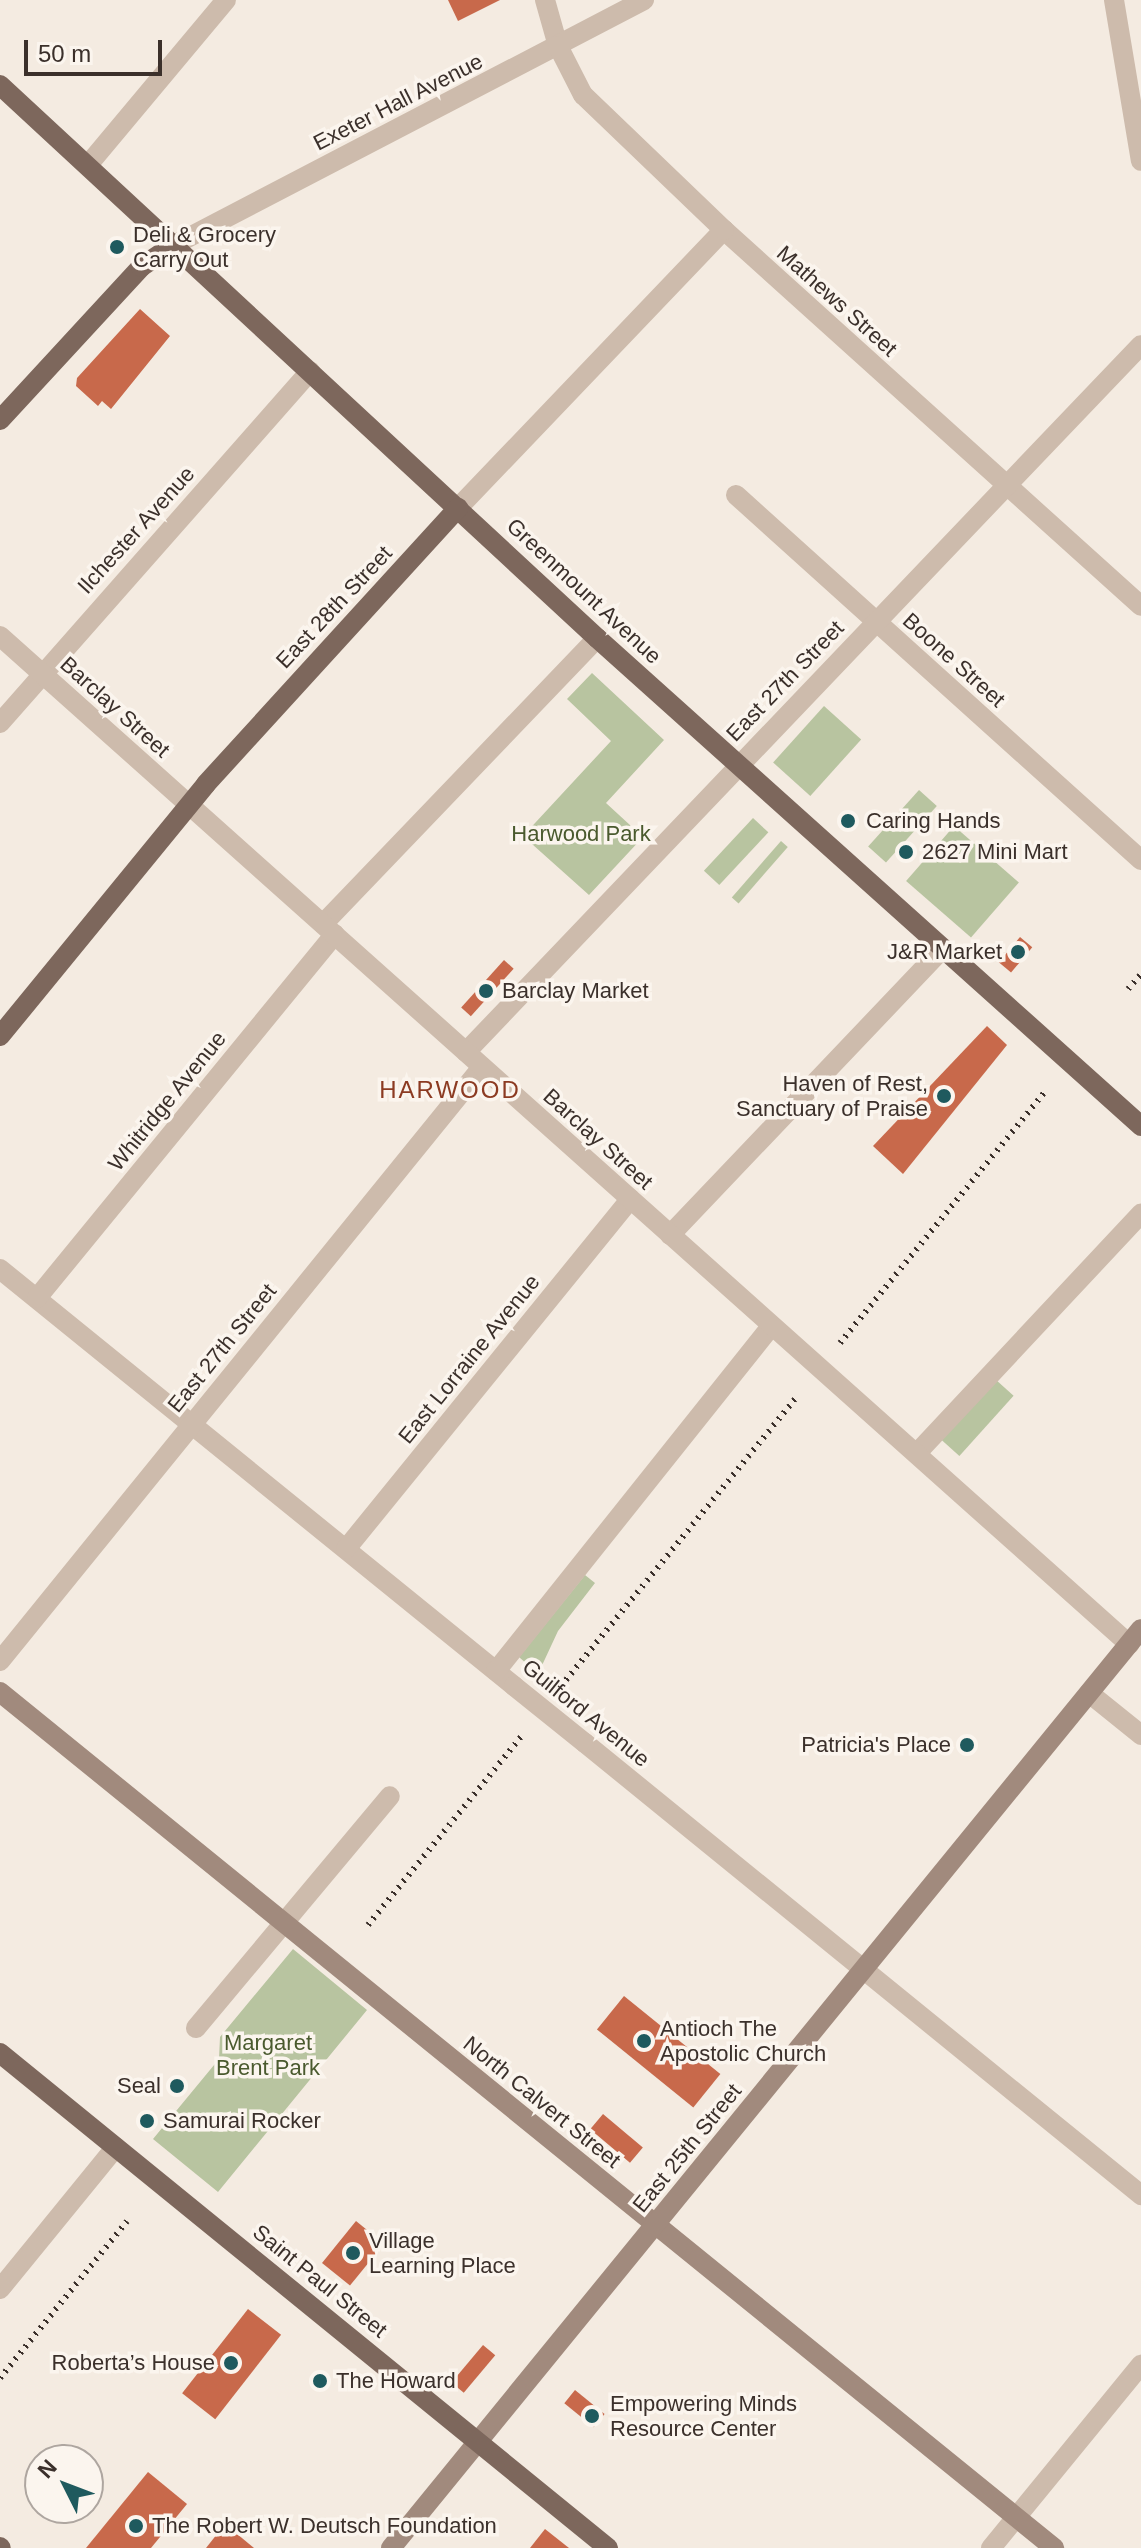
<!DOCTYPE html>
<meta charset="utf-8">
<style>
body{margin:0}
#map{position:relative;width:1141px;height:2548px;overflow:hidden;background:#f4ebe1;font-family:Helvetica,sans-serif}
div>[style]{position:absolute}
.green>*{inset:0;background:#b8c4a0;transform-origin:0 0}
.building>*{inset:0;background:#c8694b;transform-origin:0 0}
.minor>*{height:20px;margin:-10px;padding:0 10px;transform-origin:10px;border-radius:10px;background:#cdbbac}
.tertiary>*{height:20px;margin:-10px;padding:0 10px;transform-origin:10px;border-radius:10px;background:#cdbbac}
.secondary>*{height:20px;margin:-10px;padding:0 10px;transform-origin:10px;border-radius:10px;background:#a18a7d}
.primary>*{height:20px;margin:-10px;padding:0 10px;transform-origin:10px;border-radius:10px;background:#7d675c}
.rail>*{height:6px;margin-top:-3px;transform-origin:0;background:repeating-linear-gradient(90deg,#3b302b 0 2px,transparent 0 8px)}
.minor-bridge>*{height:20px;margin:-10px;padding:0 10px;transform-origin:10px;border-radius:10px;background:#cdbbac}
.dots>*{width:22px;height:22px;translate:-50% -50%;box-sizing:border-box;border:4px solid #fbf5ee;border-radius:50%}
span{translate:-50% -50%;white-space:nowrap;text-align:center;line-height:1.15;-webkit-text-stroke:7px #fbf5ee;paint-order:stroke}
.street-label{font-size:22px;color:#3b302b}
.poi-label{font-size:22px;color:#3b302b}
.left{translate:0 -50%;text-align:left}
.right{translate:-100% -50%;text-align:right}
.park-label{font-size:22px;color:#4a5a2e}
.neighbourhood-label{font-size:24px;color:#8c3b22;letter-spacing:2px}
.north{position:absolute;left:24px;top:2444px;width:80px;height:80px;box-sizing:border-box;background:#fbf5ee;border:2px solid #aea6a0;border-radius:50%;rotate:312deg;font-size:22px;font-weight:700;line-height:32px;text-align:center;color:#3b302b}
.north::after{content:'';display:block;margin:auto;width:28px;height:36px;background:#1f5a5e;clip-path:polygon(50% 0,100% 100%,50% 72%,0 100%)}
.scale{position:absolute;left:24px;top:40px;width:138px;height:36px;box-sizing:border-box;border:4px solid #3b302b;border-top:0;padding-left:10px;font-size:24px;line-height:28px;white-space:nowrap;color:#3b302b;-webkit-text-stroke:6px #fbf5ee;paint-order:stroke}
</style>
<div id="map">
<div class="green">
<div style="clip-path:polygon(592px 673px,664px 740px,606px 803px,643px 837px,589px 895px,523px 836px,611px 741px,567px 699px)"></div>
<div style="left:824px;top:706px;width:50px;height:76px;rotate:42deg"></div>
<div style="left:919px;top:790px;width:24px;height:76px;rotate:42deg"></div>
<div style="left:753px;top:818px;width:21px;height:72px;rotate:43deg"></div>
<div style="left:954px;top:826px;width:86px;height:73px;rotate:41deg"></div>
<div style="left:781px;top:841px;width:9px;height:75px;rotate:41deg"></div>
<div style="left:995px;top:1379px;width:25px;height:81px;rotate:42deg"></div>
<div style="clip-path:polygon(585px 1575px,595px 1583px,558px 1631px,538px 1674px,519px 1657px)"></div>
<div style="clip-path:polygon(293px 1949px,367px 2010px,218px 2192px,153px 2139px,219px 2059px,220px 2037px)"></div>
</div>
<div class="building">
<div style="clip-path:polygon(448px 0,500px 0,458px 21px)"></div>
<div style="clip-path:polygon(140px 309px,170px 336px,111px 409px,102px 401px,98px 406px,76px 386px,77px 378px)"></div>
<div style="left:1020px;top:937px;width:16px;height:33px;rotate:40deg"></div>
<div style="left:504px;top:960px;width:13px;height:64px;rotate:42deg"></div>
<div style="clip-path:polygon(987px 1026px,1007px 1045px,903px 1174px,873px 1146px)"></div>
<div style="left:624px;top:1996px;width:124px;height:43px;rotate:39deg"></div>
<div style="left:603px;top:2114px;width:52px;height:20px;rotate:40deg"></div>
<div style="left:356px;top:2221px;width:36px;height:54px;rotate:39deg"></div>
<div style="left:248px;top:2309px;width:42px;height:107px;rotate:38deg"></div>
<div style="left:483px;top:2345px;width:16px;height:49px;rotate:40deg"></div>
<div style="left:575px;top:2390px;width:38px;height:17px;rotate:39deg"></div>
<div style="clip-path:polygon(148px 2472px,187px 2504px,151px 2548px,86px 2548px)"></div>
<div style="clip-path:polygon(225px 2524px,254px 2548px,206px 2548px)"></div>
<div style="clip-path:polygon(545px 2529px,569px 2548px,530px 2548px)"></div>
</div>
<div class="minor">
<div style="left:545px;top:0;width:48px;rotate:74.2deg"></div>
<div style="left:1114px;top:0;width:163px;rotate:80.5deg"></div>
<div style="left:88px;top:165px;width:215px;rotate:-50.1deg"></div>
<div style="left:724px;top:230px;width:561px;rotate:42.04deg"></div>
<div style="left:736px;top:495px;width:545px;rotate:42.03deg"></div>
<div style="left:0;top:723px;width:469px;rotate:-48.6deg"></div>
<div style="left:323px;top:924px;width:396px;rotate:-46.2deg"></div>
<div style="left:466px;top:1052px;width:977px;rotate:-46.33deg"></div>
<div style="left:670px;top:1235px;width:396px;rotate:-46.4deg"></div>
<div style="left:0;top:1269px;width:662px;rotate:39.05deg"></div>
<div style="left:37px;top:1298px;width:470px;rotate:-50.7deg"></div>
<div style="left:917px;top:1453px;width:328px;rotate:-46.9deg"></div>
<div style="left:346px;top:1549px;width:451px;rotate:-50.9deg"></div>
<div style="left:0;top:1661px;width:765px;rotate:-50.94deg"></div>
<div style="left:496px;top:1671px;width:441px;rotate:-51.4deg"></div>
<div style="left:585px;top:1743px;width:717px;rotate:39.11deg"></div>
<div style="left:196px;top:2028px;width:302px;rotate:-50.1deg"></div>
<div style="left:0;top:2289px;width:183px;rotate:-50.8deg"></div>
<div style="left:991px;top:2548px;width:237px;rotate:-50.7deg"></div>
</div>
<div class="tertiary">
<div style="left:174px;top:245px;width:530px;rotate:-27.53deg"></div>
<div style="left:458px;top:508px;width:385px;rotate:-46.3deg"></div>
<div style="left:724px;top:230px;width:195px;rotate:-136.2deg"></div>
<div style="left:583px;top:95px;width:55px;rotate:-117deg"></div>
<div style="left:0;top:636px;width:1514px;rotate:41.76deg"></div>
<div style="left:1089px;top:1693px;width:67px;rotate:38.9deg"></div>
</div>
<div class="secondary">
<div style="left:0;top:1692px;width:1358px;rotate:39.08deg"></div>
<div style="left:391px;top:2548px;width:1186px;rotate:-50.78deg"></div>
</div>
<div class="primary">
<div style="left:0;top:85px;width:814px;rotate:42.81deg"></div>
<div style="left:597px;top:638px;width:731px;rotate:41.89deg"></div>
<div style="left:0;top:420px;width:208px;rotate:-47.3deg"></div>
<div style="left:141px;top:267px;width:40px;rotate:-34deg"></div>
<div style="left:0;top:1036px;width:325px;rotate:-50.7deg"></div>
<div style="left:206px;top:784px;width:374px;rotate:-47.6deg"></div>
<div style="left:0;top:2053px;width:784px;rotate:39.15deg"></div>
<div style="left:0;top:2547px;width:1px;rotate:45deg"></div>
</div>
<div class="rail">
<div style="left:1128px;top:989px;width:20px;rotate:-49deg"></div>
<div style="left:840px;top:1343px;width:324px;rotate:-50.8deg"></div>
<div style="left:561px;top:1686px;width:372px;rotate:-50.8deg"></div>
<div style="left:368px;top:1925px;width:246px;rotate:-50.9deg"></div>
<div style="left:0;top:2378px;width:202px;rotate:-51deg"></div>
</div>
<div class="minor-bridge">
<div style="left:514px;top:1686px;width:91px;rotate:38.8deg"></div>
</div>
<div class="dots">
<div style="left:117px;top:247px;background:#1f5a5e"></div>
<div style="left:848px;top:821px;background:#1f5a5e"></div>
<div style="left:906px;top:852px;background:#1f5a5e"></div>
<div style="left:1018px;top:952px;background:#1f5a5e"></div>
<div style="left:486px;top:991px;background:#1f5a5e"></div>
<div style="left:944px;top:1096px;background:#1f5a5e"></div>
<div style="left:967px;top:1745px;background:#1f5a5e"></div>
<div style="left:644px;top:2041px;background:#1f5a5e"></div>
<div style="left:177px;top:2086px;background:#1f5a5e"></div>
<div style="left:147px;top:2121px;background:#1f5a5e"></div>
<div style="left:353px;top:2253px;background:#1f5a5e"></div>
<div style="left:231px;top:2363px;background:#1f5a5e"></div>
<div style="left:320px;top:2381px;background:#1f5a5e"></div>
<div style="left:592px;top:2416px;background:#1f5a5e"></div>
<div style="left:136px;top:2526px;background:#1f5a5e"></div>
</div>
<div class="street-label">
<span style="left:398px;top:102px;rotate:-27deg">Exeter Hall Avenue</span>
<span style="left:837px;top:301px;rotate:42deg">Mathews Street</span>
<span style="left:136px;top:530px;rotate:-48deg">Ilchester Avenue</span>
<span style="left:584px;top:591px;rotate:43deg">Greenmount Avenue</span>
<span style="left:334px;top:607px;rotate:-47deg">East 28th Street</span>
<span style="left:954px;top:660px;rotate:42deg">Boone Street</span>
<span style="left:785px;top:681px;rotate:-46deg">East 27th Street</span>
<span style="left:115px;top:707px;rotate:42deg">Barclay Street</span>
<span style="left:167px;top:1101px;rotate:-51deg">Whitridge Avenue</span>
<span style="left:598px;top:1139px;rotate:42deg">Barclay Street</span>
<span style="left:222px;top:1348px;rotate:-51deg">East 27th Street</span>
<span style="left:469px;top:1359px;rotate:-51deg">East Lorraine Avenue</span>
<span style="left:586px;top:1713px;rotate:39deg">Guilford Avenue</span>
<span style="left:542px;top:2102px;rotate:39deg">North Calvert Street</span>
<span style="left:687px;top:2148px;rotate:-51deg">East 25th Street</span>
<span style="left:320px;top:2281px;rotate:39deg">Saint Paul Street</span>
</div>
<div class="poi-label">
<span class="left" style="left:133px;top:247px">Deli &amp; Grocery<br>Carry Out</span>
<span class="left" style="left:866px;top:821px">Caring Hands</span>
<span class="left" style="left:922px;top:852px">2627 Mini Mart</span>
<span class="right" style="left:1002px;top:952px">J&amp;R Market</span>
<span class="left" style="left:502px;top:991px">Barclay Market</span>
<span class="right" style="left:928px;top:1096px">Haven of Rest,<br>Sanctuary of Praise</span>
<span class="right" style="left:951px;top:1745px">Patricia's Place</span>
<span class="left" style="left:660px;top:2041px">Antioch The<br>Apostolic Church</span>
<span class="right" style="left:161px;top:2086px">Seal</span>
<span class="left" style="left:163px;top:2121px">Samurai Rocker</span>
<span class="left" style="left:369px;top:2253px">Village<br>Learning Place</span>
<span class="right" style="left:215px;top:2363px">Roberta’s House</span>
<span class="left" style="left:336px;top:2381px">The Howard</span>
<span class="left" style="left:610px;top:2416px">Empowering Minds<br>Resource Center</span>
<span class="left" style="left:152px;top:2526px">The Robert W. Deutsch Foundation</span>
</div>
<div class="park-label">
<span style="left:581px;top:834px">Harwood Park</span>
<span style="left:268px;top:2055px">Margaret<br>Brent Park</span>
</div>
<div class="neighbourhood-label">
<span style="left:450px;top:1090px">HARWOOD</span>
</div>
<div class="north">N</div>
<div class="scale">50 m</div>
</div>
